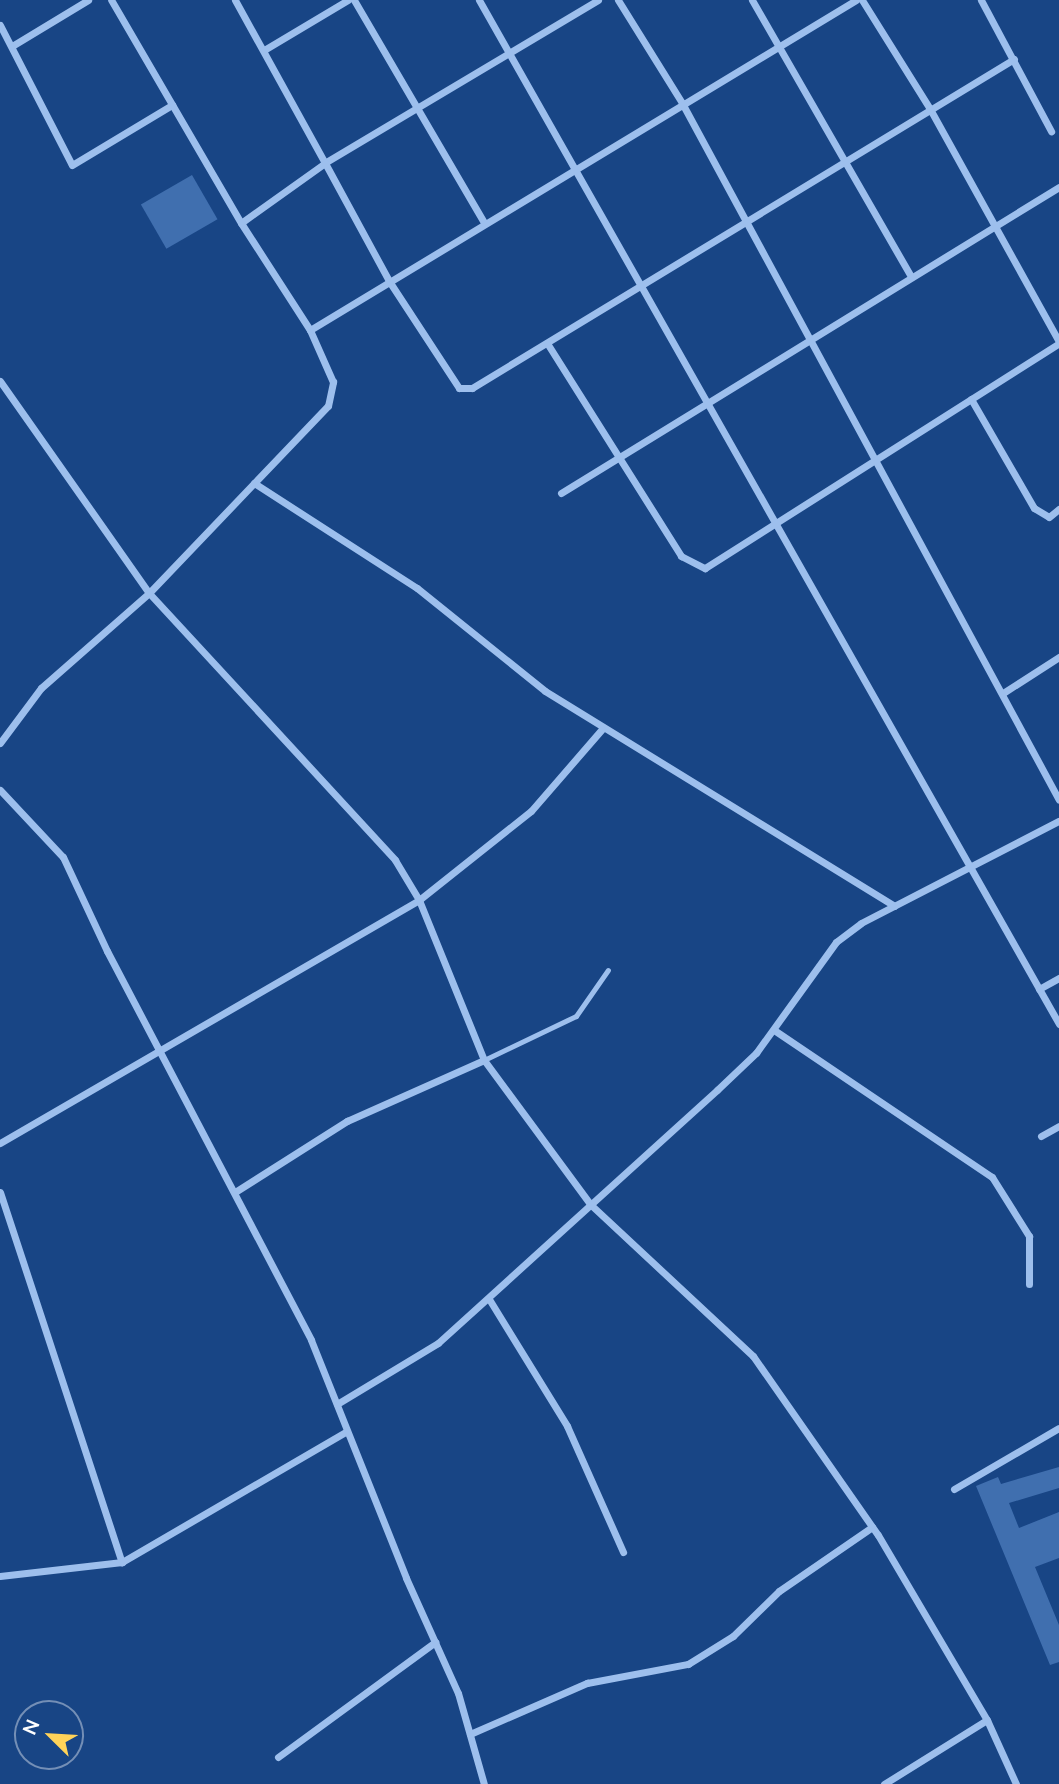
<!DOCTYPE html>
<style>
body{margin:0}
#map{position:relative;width:1059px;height:1784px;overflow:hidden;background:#184585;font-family:"Nunito Sans",sans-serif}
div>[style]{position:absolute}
.building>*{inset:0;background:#406faf;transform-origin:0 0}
.lane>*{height:5px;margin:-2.5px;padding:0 2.5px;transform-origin:2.5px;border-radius:2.5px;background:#9dbfed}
.street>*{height:7px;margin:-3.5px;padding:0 3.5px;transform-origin:3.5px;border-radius:3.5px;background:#9dbfed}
span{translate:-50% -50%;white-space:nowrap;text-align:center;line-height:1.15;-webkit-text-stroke:5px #184585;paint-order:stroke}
.north{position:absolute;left:14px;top:1700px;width:70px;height:70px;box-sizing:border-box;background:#184585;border:2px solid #748fb6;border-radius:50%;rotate:294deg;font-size:19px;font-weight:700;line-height:28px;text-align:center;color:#fff}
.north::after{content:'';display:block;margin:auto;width:24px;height:32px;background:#ffd359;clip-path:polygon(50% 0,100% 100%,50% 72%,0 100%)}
</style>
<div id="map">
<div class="building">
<div style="left:192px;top:175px;width:51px;height:59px;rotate:60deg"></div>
<div style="clip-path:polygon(1059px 1467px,1059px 1488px,1009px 1503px,1019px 1528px,1059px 1512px,1059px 1558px,1035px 1567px,1059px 1625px,1059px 1662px,1050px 1665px,976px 1486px,998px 1477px,1001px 1484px)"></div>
</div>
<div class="lane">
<div style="left:484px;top:1060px;width:102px;rotate:-25.6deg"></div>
<div style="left:576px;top:1016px;width:56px;rotate:-55.2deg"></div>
</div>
<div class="street">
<div style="left:235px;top:0;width:186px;rotate:61.1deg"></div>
<div style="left:325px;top:163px;width:103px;rotate:144.5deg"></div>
<div style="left:354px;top:0;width:259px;rotate:59.7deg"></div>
<div style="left:479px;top:0;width:1177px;rotate:60.47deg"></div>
<div style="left:598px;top:0;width:318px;rotate:149.2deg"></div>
<div style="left:325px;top:163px;width:134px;rotate:61.5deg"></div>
<div style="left:389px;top:281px;width:128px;rotate:56.8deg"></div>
<div style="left:459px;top:388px;width:13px"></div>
<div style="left:472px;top:388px;width:634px;rotate:-31.26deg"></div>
<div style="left:618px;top:0;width:121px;rotate:58.1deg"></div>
<div style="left:682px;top:103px;width:792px;rotate:61.59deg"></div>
<div style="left:752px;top:0;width:319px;rotate:60.1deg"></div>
<div style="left:862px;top:0;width:128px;rotate:58deg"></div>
<div style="left:930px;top:109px;width:266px;rotate:61deg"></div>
<div style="left:981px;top:0;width:149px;rotate:61.9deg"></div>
<div style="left:0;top:25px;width:157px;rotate:62.8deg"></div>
<div style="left:72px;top:165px;width:117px;rotate:-31deg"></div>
<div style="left:12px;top:46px;width:89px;rotate:-31.2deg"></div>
<div style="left:264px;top:50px;width:98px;rotate:-30.8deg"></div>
<div style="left:310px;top:330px;width:638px;rotate:-31.15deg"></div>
<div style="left:547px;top:343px;width:252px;rotate:57.8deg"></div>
<div style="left:681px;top:556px;width:27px;rotate:27deg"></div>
<div style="left:705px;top:568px;width:419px;rotate:-32.4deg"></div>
<div style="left:0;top:381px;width:259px;rotate:54.9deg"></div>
<div style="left:149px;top:593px;width:363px;rotate:47.3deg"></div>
<div style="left:395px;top:860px;width:47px;rotate:59deg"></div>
<div style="left:419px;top:900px;width:173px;rotate:67.9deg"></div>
<div style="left:484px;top:1060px;width:179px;rotate:53.6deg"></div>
<div style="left:590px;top:1204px;width:223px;rotate:43deg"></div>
<div style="left:753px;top:1356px;width:218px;rotate:55.1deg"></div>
<div style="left:878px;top:1535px;width:215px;rotate:59.5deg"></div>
<div style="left:987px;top:1720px;width:70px;rotate:65.6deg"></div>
<div style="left:971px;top:399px;width:126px;rotate:60deg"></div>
<div style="left:1034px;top:508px;width:17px;rotate:31deg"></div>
<div style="left:1049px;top:517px;width:13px;rotate:-39deg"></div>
<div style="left:254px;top:483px;width:194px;rotate:32.8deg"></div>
<div style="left:417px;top:588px;width:164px;rotate:38.8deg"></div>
<div style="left:545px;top:691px;width:410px;rotate:31.6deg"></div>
<div style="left:561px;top:493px;width:584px;rotate:-31.57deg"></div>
<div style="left:1003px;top:693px;width:67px;rotate:-32.7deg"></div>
<div style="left:0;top:743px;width:69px;rotate:-53.3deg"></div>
<div style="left:41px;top:688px;width:144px;rotate:-41.3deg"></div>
<div style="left:149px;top:593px;width:259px;rotate:-46.3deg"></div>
<div style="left:328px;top:406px;width:25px;rotate:-78deg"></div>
<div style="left:333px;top:382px;width:57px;rotate:-113.9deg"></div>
<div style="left:310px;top:330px;width:127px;rotate:-122.8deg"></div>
<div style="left:241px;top:223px;width:258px;rotate:-120.2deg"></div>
<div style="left:0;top:790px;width:92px;rotate:46.8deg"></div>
<div style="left:63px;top:857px;width:104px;rotate:64.9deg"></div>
<div style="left:107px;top:951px;width:439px;rotate:62.3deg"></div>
<div style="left:311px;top:1340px;width:256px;rotate:68.2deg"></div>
<div style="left:406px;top:1578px;width:126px;rotate:65.7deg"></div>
<div style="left:458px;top:1693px;width:95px;rotate:74.1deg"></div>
<div style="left:1039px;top:989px;width:23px;rotate:-29deg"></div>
<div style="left:774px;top:1030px;width:263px;rotate:34deg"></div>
<div style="left:992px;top:1177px;width:70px;rotate:57.9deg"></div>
<div style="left:1029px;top:1236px;width:48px;rotate:90deg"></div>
<div style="left:1041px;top:1136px;width:21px;rotate:-29deg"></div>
<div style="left:0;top:1143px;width:484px;rotate:-30.1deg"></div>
<div style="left:419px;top:900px;width:143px;rotate:-38.5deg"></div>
<div style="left:531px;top:811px;width:108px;rotate:-49.1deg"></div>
<div style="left:0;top:1192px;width:390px;rotate:71.8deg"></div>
<div style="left:235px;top:1192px;width:133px;rotate:-32.4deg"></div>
<div style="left:347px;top:1121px;width:150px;rotate:-24deg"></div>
<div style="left:489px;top:1299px;width:149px;rotate:58.4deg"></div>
<div style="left:567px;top:1426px;width:138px;rotate:66deg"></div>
<div style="left:337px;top:1404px;width:118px;rotate:-31.1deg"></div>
<div style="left:438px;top:1343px;width:377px;rotate:-42.2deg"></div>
<div style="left:717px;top:1090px;width:54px;rotate:-43.5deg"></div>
<div style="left:756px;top:1053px;width:137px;rotate:-54.2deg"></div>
<div style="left:836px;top:942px;width:31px;rotate:-37deg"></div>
<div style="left:861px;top:923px;width:223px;rotate:-27.3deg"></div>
<div style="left:954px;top:1489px;width:121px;rotate:-30.2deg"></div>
<div style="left:0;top:1576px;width:123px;rotate:-6.5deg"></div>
<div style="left:122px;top:1562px;width:260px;rotate:-30.2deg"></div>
<div style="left:470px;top:1734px;width:128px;rotate:-23.6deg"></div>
<div style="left:587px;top:1683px;width:103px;rotate:-10.7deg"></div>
<div style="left:688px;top:1664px;width:53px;rotate:-31.9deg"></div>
<div style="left:733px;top:1636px;width:64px;rotate:-44.4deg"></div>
<div style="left:779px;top:1591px;width:113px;rotate:-34.5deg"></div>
<div style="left:278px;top:1757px;width:195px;rotate:-36.2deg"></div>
<div style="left:884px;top:1784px;width:121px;rotate:-31.9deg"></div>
</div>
<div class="north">N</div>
</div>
